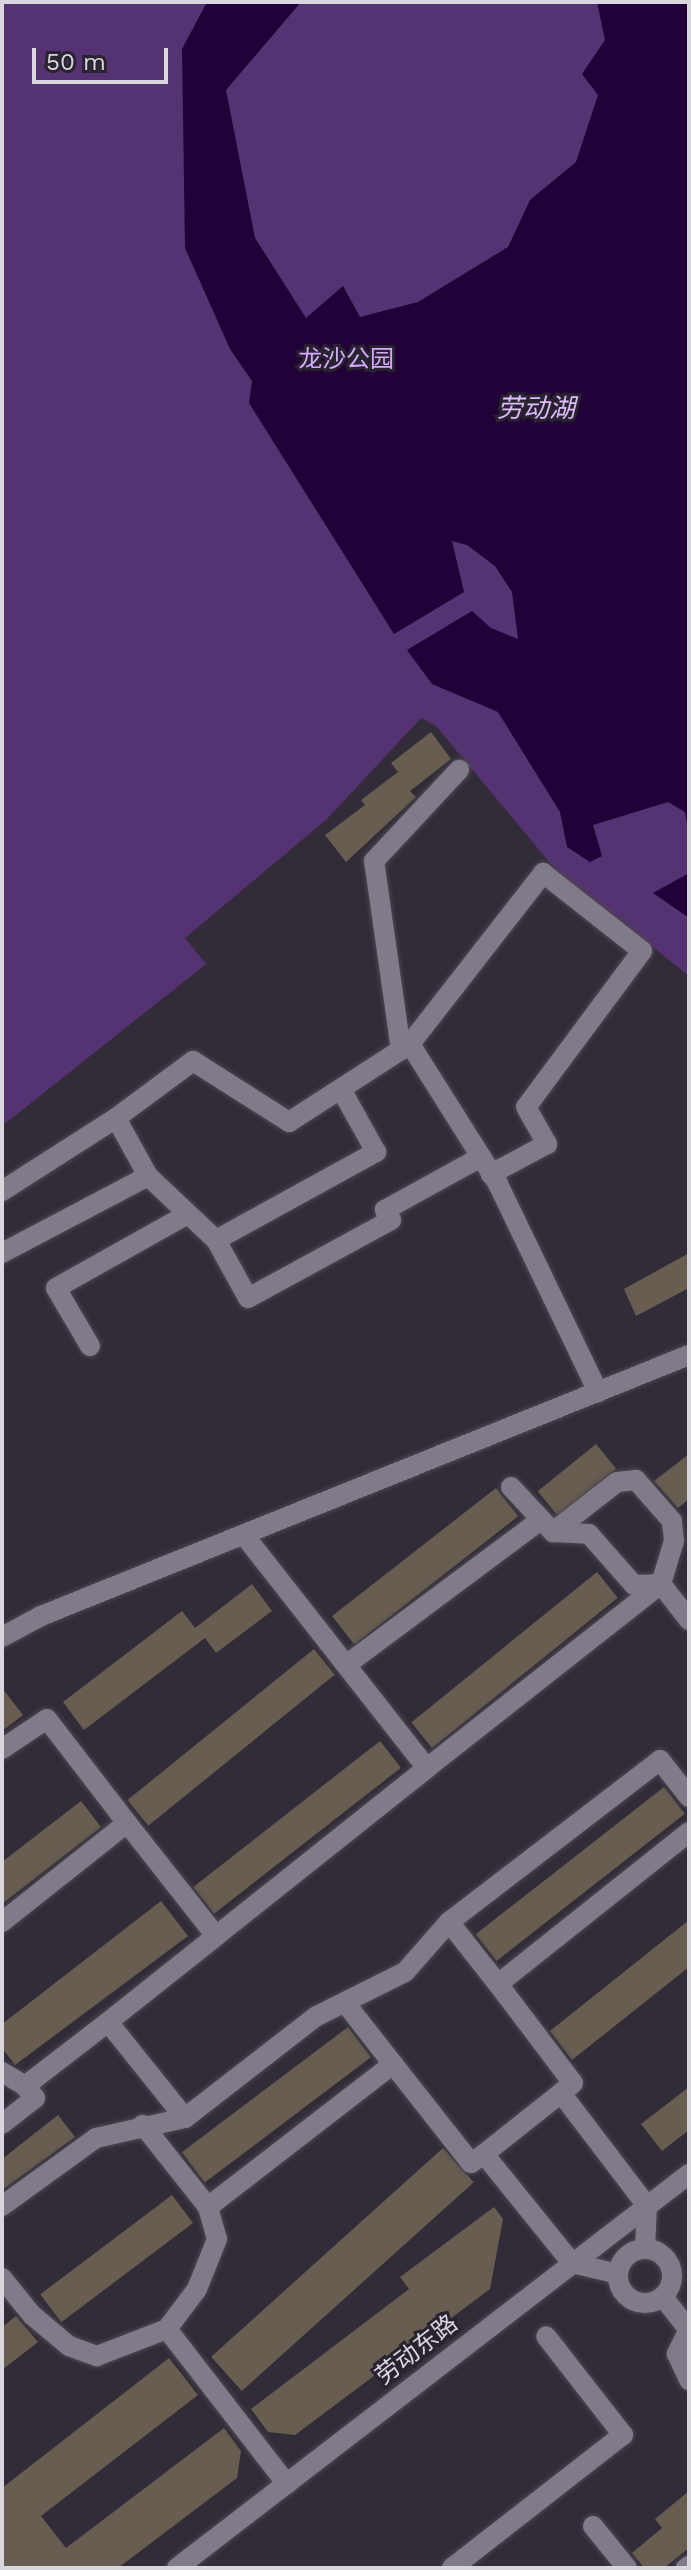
<!DOCTYPE html>
<meta charset="utf-8">
<style>
body{margin:0}
#map{position:relative;width:691px;height:2570px;overflow:hidden;background:#322c38;font-family:"Work Sans","Noto Sans SC",sans-serif}
div>[style]{position:absolute}
.green>*{inset:0;background:#553372}
.water>*{inset:0;background:#220038}
.building>*{inset:0;background:#675d51;transform-origin:0 0}
.roads{filter:drop-shadow(0 0 2px #4c4750) drop-shadow(0 0 2px #4c4750)}
.street>*{height:20px;margin:-10px;padding:0 10px;transform-origin:10px;border-radius:10px;background:#817a88}
.street>.ring{margin:-10px;padding:0;box-sizing:content-box;background:none;border:20px solid #817a88;border-radius:50%}
.secondary>*{height:20px;margin:-10px;padding:0 10px;transform-origin:10px;border-radius:10px;background:#817a88}
span{translate:-50% -50%;white-space:nowrap;text-align:center;line-height:1.15;-webkit-text-stroke:6px #28232e;paint-order:stroke}
.park-label{font-size:24px;color:#d5a9fe}
.street-label{font-size:24px;color:#d9d6dd}
.water-label{font-size:26px;color:#dbbbfb;font-style:italic}
.frame{position:absolute;inset:0;border:4px solid #d9d6dd;pointer-events:none}
.scale{position:absolute;left:32px;top:48px;width:136px;height:36px;box-sizing:border-box;border:4px solid #d9d6dd;border-top:0;padding-left:10px;font-size:24px;line-height:28px;white-space:nowrap;color:#d9d6dd;-webkit-text-stroke:6px #28232e;paint-order:stroke}
</style>
<div id="map">
<div class="green">
<div style="clip-path:polygon(2px 2px,689px 2px,689px 976px,555px 869px,436px 726px,421px 718px,327px 819px,185px 938px,206px 964px,2px 1126px)"></div>
</div>
<div class="water">
<div style="clip-path:polygon(207px 2px,301px 2px,226px 90px,255px 238px,306px 318px,343px 286px,360px 317px,418px 302px,508px 247px,530px 200px,576px 162px,598px 95px,582px 74px,605px 40px,597px 2px,689px 2px,689px 837px,685px 812px,668px 802px,593px 825px,602px 856px,590px 862px,567px 847px,560px 812px,498px 712px,432px 684px,407px 650px,472px 611px,491px 628px,518px 639px,512px 592px,495px 566px,467px 545px,452px 541px,464px 592px,394px 634px,249px 403px,252px 381px,230px 349px,185px 248px,182px 49px)"></div>
<div style="clip-path:polygon(689px 873px,689px 918px,653px 893px)"></div>
</div>
<div class="building">
<div style="clip-path:polygon(431px 732px,451px 759px,410px 791px,416px 797px,346px 862px,325px 835px,365px 805px,361px 800px,398px 772px,391px 763px)"></div>
<div style="clip-path:polygon(689px 1253px,689px 1288px,636px 1316px,624px 1289px)"></div>
<div style="left:596px;top:1444px;width:32px;height:75px;rotate:51deg"></div>
<div style="clip-path:polygon(689px 1454px,689px 1499px,678px 1508px,654px 1481px)"></div>
<div style="left:496px;top:1488px;width:36px;height:208px;rotate:52deg"></div>
<div style="left:597px;top:1572px;width:33px;height:239px;rotate:51deg"></div>
<div style="clip-path:polygon(252px 1584px,272px 1611px,216px 1653px,205px 1638px,84px 1730px,63px 1702px,182px 1611px,195px 1628px)"></div>
<div style="left:314px;top:1649px;width:33px;height:240px;rotate:51deg"></div>
<div style="clip-path:polygon(2px 1688px,23px 1715px,2px 1731px)"></div>
<div style="left:380px;top:1741px;width:34px;height:237px;rotate:52deg"></div>
<div style="left:664px;top:1787px;width:34px;height:239px;rotate:52deg"></div>
<div style="clip-path:polygon(81px 1801px,101px 1827px,2px 1904px,2px 1862px)"></div>
<div style="clip-path:polygon(161px 1901px,188px 1936px,15px 2065px,2px 2048px,2px 2024px)"></div>
<div style="clip-path:polygon(689px 1920px,689px 1967px,572px 2060px,550px 2031px)"></div>
<div style="left:348px;top:2027px;width:38px;height:208px;rotate:53deg"></div>
<div style="clip-path:polygon(689px 2087px,689px 2130px,662px 2151px,641px 2124px)"></div>
<div style="clip-path:polygon(58px 2115px,75px 2137px,2px 2190px,2px 2159px)"></div>
<div style="left:443px;top:2148px;width:46px;height:312px;rotate:48deg"></div>
<div style="left:172px;top:2195px;width:35px;height:165px;rotate:53deg"></div>
<div style="clip-path:polygon(494px 2207px,503px 2219px,490px 2289px,295px 2435px,268px 2432px,251px 2409px,409px 2289px,400px 2277px)"></div>
<div style="clip-path:polygon(16px 2316px,38px 2342px,2px 2370px,2px 2327px)"></div>
<div style="clip-path:polygon(169px 2358px,198px 2395px,41px 2516px,66px 2548px,224px 2428px,241px 2451px,237px 2478px,118px 2568px,2px 2568px,2px 2488px)"></div>
<div style="clip-path:polygon(689px 2491px,689px 2548px,664px 2568px,644px 2568px,632px 2553px,662px 2528px,655px 2519px)"></div>
</div>
<div class="roads">
<div class="street">
<div style="left:410px;top:1044px;width:217px;rotate:-52.1deg"></div>
<div style="left:543px;top:873px;width:126px;rotate:38.2deg"></div>
<div style="left:642px;top:951px;width:194px;rotate:126.6deg"></div>
<div style="left:526px;top:1107px;width:43px;rotate:60.4deg"></div>
<div style="left:547px;top:1144px;width:64px;rotate:151.8deg"></div>
<div style="left:401px;top:1050px;width:191px;rotate:-98.1deg"></div>
<div style="left:374px;top:861px;width:125px;rotate:-47deg"></div>
<div style="left:116px;top:1118px;width:96px;rotate:-36.5deg"></div>
<div style="left:193px;top:1061px;width:114px;rotate:32.4deg"></div>
<div style="left:289px;top:1122px;width:144px;rotate:-32.8deg"></div>
<div style="left:410px;top:1044px;width:165px;rotate:57.8deg"></div>
<div style="left:498px;top:1184px;width:231px;rotate:64.3deg"></div>
<div style="left:2px;top:1191px;width:135px;rotate:-32.6deg"></div>
<div style="left:116px;top:1118px;width:66px;rotate:61.1deg"></div>
<div style="left:148px;top:1176px;width:93px;rotate:43.3deg"></div>
<div style="left:216px;top:1240px;width:183px;rotate:-28.8deg"></div>
<div style="left:376px;top:1152px;width:72px;rotate:-119.1deg"></div>
<div style="left:216px;top:1240px;width:66px;rotate:61.1deg"></div>
<div style="left:248px;top:1298px;width:163px;rotate:-28.6deg"></div>
<div style="left:391px;top:1220px;width:12px;rotate:-121deg"></div>
<div style="left:385px;top:1210px;width:110px;rotate:-28.9deg"></div>
<div style="left:2px;top:1253px;width:165px;rotate:-27.8deg"></div>
<div style="left:90px;top:1346px;width:67px;rotate:-120.4deg"></div>
<div style="left:56px;top:1288px;width:151px;rotate:-29.3deg"></div>
<div style="left:511px;top:1487px;width:62px;rotate:47deg"></div>
<div style="left:553px;top:1532px;width:36px;rotate:3deg"></div>
<div style="left:589px;top:1534px;width:68px;rotate:48.6deg"></div>
<div style="left:634px;top:1585px;width:27px;rotate:-2deg"></div>
<div style="left:661px;top:1584px;width:46px;rotate:52.1deg"></div>
<div style="left:244px;top:1535px;width:296px;rotate:51.9deg"></div>
<div style="left:427px;top:1768px;width:298px;rotate:-38.2deg"></div>
<div style="left:661px;top:1584px;width:45px;rotate:-73.2deg"></div>
<div style="left:674px;top:1541px;width:20px;rotate:-96deg"></div>
<div style="left:672px;top:1521px;width:55px;rotate:-131.3deg"></div>
<div style="left:636px;top:1480px;width:19px;rotate:174deg"></div>
<div style="left:617px;top:1482px;width:81px;rotate:142deg"></div>
<div style="left:346px;top:1665px;width:239px;rotate:-36.7deg"></div>
<div style="left:2px;top:1749px;width:54px;rotate:-33.7deg"></div>
<div style="left:47px;top:1719px;width:131px;rotate:52.4deg"></div>
<div style="left:127px;top:1823px;width:159px;rotate:141.6deg"></div>
<div style="left:449px;top:1922px;width:266px;rotate:-37.5deg"></div>
<div style="left:660px;top:1760px;width:47px;rotate:51.9deg"></div>
<div style="left:216px;top:1936px;width:270px;rotate:-38.5deg"></div>
<div style="left:498px;top:1984px;width:124px;rotate:52.9deg"></div>
<div style="left:573px;top:2083px;width:16px;rotate:140deg"></div>
<div style="left:561px;top:2093px;width:142px;rotate:52.7deg"></div>
<div style="left:647px;top:2206px;width:43px;rotate:92.7deg"></div>
<div style="left:108px;top:2022px;width:138px;rotate:-38.5deg"></div>
<div style="left:216px;top:1936px;width:144px;rotate:-128.2deg"></div>
<div style="left:393px;top:2064px;width:126px;rotate:51.8deg"></div>
<div style="left:471px;top:2163px;width:16px;rotate:-35deg"></div>
<div style="left:484px;top:2154px;width:140px;rotate:51.1deg"></div>
<div style="left:572px;top:2263px;width:47px;rotate:13.4deg"></div>
<div style="left:2px;top:2072px;width:27px;rotate:31deg"></div>
<div style="left:2px;top:2124px;width:42px;rotate:-38.2deg"></div>
<div style="left:35px;top:2098px;width:16px;rotate:-130deg"></div>
<div style="left:25px;top:2086px;width:105px;rotate:-37.6deg"></div>
<div style="left:108px;top:2022px;width:123px;rotate:51.3deg"></div>
<div style="left:484px;top:2154px;width:98px;rotate:-38.4deg"></div>
<div style="left:2px;top:2206px;width:116px;rotate:-35.9deg"></div>
<div style="left:96px;top:2138px;width:91px;rotate:-12.7deg"></div>
<div style="left:185px;top:2118px;width:165px;rotate:-37.8deg"></div>
<div style="left:315px;top:2017px;width:101px;rotate:-26.6deg"></div>
<div style="left:405px;top:1972px;width:67px;rotate:-48.7deg"></div>
<div style="left:449px;top:1922px;width:79px;rotate:51.7deg"></div>
<div style="left:498px;top:1984px;width:244px;rotate:-38.5deg"></div>
<div style="left:208px;top:2207px;width:234px;rotate:-37.7deg"></div>
<div style="left:393px;top:2064px;width:76px;rotate:-128.1deg"></div>
<div class="ring" style="left:618px;top:2249px;width:34px;height:34px"></div>
<div style="left:2px;top:2278px;width:48px;rotate:51deg"></div>
<div style="left:32px;top:2315px;width:48px;rotate:40deg"></div>
<div style="left:69px;top:2346px;width:30px;rotate:20deg"></div>
<div style="left:97px;top:2356px;width:75px;rotate:-21.1deg"></div>
<div style="left:167px;top:2329px;width:50px;rotate:-53.1deg"></div>
<div style="left:197px;top:2289px;width:54px;rotate:-68.2deg"></div>
<div style="left:217px;top:2239px;width:33px;rotate:-106deg"></div>
<div style="left:208px;top:2207px;width:105px;rotate:-128.4deg"></div>
<div style="left:663px;top:2297px;width:42px;rotate:51.8deg"></div>
<div style="left:167px;top:2329px;width:196px;rotate:52.3deg"></div>
<div style="left:689px;top:2329px;width:28px;rotate:116deg"></div>
<div style="left:677px;top:2354px;width:29px;rotate:65deg"></div>
<div style="left:593px;top:2526px;width:54px;rotate:51deg"></div>
<div style="left:452px;top:2568px;width:217px;rotate:-37.9deg"></div>
<div style="left:623px;top:2435px;width:125px;rotate:-127.9deg"></div>
<div style="left:686px;top:2568px;width:4px;rotate:-34deg"></div>
</div>
<div class="secondary">
<div style="left:2px;top:1637px;width:44px;rotate:-28.3deg"></div>
<div style="left:41px;top:1616px;width:699px;rotate:-21.94deg"></div>
<div style="left:177px;top:2568px;width:646px;rotate:-37.58deg"></div>
</div>
</div>
<div class="park-label">
<span style="left:346px;top:360px">龙沙公园</span>
</div>
<div class="street-label">
<span style="left:417px;top:2350px;rotate:-38deg">劳动东路</span>
</div>
<div class="water-label">
<span style="left:536px;top:409px">劳动湖</span>
</div>
<div class="frame"></div>
<div class="scale">50 m</div>
</div>
